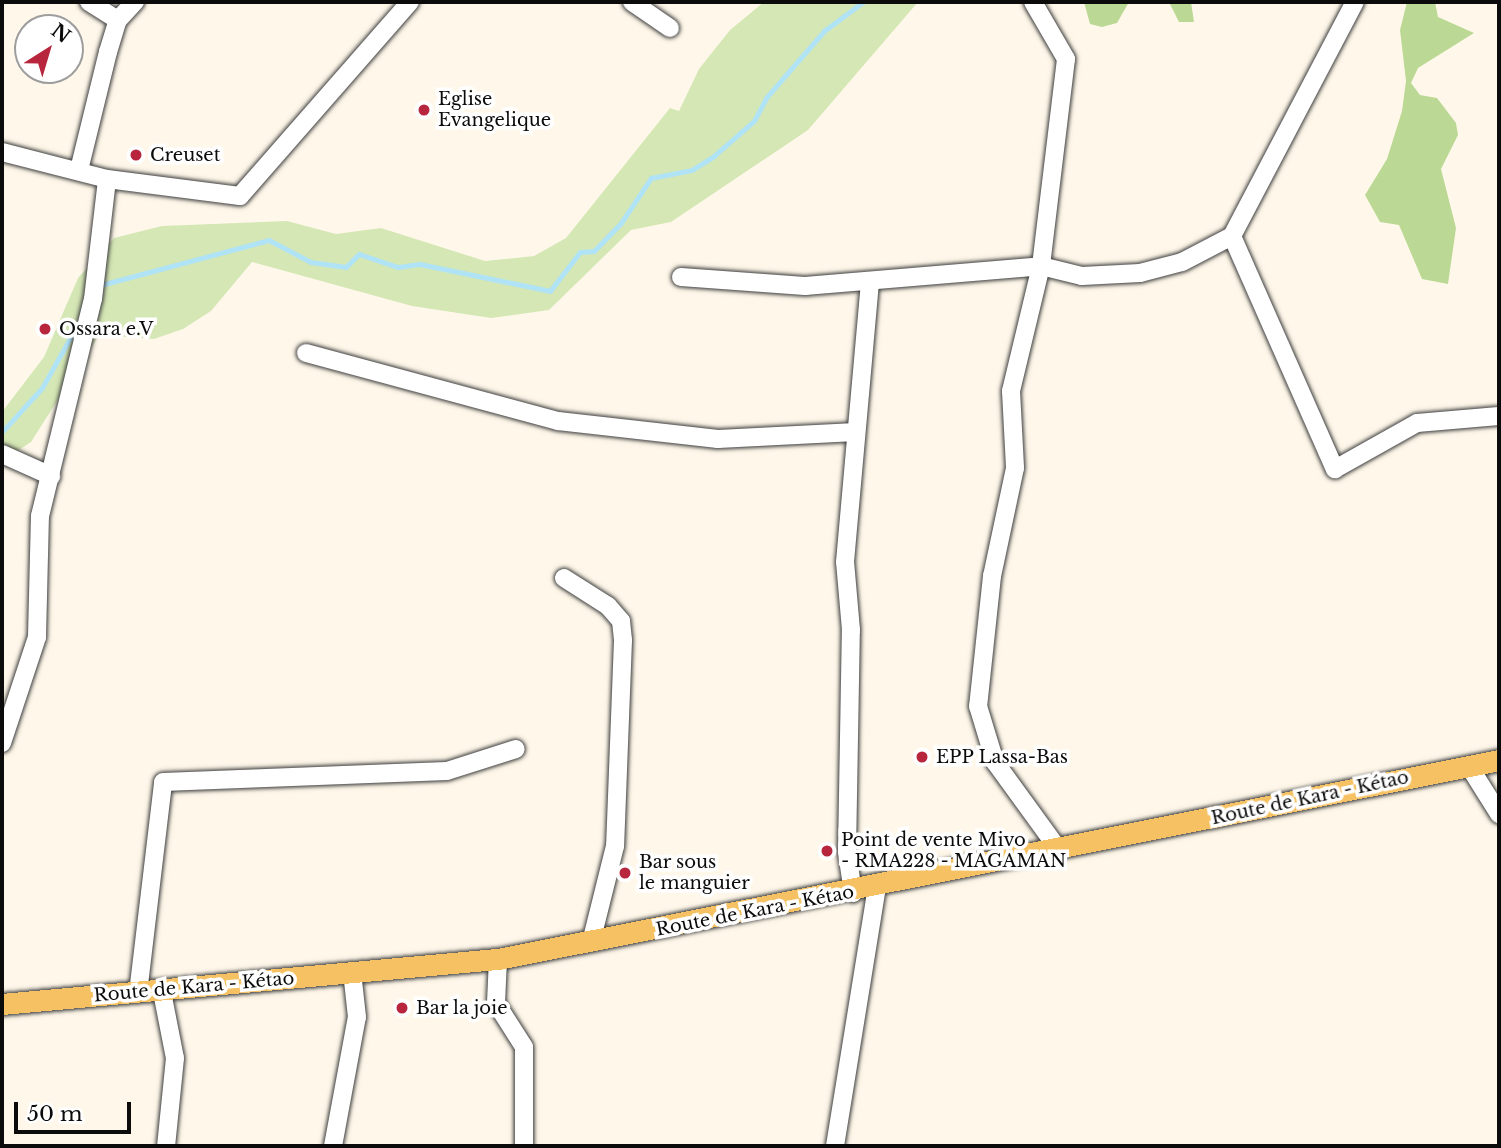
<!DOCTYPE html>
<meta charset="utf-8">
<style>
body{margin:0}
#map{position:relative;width:1501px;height:1148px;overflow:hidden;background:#fff8ea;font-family:"Libre Baskerville",serif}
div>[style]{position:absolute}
.green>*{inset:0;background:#d5e7b5}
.forest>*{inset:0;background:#bbd894}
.stream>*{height:4.5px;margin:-2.25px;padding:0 2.25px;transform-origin:2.25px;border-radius:2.25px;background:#b0e3f5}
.roads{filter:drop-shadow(0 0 2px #3e3e3e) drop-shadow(0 0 2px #3e3e3e)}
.minor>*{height:18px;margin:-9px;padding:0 9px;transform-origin:9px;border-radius:9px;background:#fff}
.major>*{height:21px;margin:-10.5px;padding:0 10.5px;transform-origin:10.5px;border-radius:10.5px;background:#f6c162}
.dots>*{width:19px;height:19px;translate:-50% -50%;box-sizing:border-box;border:4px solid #fff;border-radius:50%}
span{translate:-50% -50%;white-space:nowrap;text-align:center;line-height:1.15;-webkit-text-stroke:7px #fff;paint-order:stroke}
.poi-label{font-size:18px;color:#0b0b0b}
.left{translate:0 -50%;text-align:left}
.street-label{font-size:18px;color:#0b0b0b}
.frame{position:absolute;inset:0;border:4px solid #0b0b0b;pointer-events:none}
.north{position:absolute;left:14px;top:14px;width:70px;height:70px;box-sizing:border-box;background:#fff;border:2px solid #9d9d9d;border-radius:50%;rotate:37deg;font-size:19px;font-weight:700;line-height:28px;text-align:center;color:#0b0b0b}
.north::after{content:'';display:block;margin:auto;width:24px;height:32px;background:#b8263e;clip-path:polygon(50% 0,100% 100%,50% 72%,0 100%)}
.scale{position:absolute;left:14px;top:1102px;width:117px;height:32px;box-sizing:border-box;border:4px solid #0b0b0b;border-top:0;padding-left:9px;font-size:21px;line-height:24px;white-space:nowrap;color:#0b0b0b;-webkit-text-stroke:5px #fff;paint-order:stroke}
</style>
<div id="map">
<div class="green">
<div style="clip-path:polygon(764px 2px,918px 2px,808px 130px,671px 222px,631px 230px,549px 310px,491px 318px,412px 306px,252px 262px,211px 311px,183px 329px,154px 339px,99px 335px,31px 442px,2px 461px,2px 412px,44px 357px,78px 278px,114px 238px,162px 226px,287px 221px,336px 234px,381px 228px,485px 261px,534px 256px,566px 238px,670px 108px,679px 111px,699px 69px,730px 30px)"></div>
</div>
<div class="forest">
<div style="clip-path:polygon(1084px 2px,1129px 2px,1117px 23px,1102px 27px,1090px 24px)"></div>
<div style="clip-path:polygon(1169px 2px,1191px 2px,1194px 22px,1179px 22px)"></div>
<div style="clip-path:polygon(1407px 2px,1435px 2px,1438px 17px,1474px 33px,1418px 68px,1411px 83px,1420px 95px,1437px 98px,1456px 123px,1458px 135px,1441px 169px,1456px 228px,1448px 284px,1422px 279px,1399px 225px,1380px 222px,1365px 195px,1387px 159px,1402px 111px,1406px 81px,1400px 30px)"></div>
</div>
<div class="stream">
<div style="left:101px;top:285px;width:174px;rotate:-15deg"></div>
<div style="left:269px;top:240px;width:47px;rotate:27.6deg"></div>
<div style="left:311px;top:262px;width:35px;rotate:8deg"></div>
<div style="left:346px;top:267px;width:18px;rotate:-45deg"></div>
<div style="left:359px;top:254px;width:41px;rotate:18.4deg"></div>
<div style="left:398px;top:267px;width:22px;rotate:-8deg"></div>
<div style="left:420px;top:264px;width:133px;rotate:11.7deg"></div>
<div style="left:550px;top:291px;width:49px;rotate:-52.4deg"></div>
<div style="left:580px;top:252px;width:14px;rotate:-4deg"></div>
<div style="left:594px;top:251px;width:39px;rotate:-46deg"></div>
<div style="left:621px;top:223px;width:54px;rotate:-56.3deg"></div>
<div style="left:651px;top:178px;width:42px;rotate:-11deg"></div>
<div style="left:692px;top:170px;width:26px;rotate:-32deg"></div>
<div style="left:714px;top:156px;width:53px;rotate:-41.2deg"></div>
<div style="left:754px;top:121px;width:26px;rotate:-62deg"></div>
<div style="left:766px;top:98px;width:89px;rotate:-49.1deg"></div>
<div style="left:824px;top:31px;width:49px;rotate:-36.6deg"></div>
<div style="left:82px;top:310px;width:18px;rotate:-71deg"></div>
<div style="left:2px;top:432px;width:59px;rotate:-47.7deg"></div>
<div style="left:42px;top:388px;width:76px;rotate:-60.7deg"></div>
</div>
<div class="roads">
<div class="minor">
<div style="left:89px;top:2px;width:34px;rotate:32deg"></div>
<div style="left:632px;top:2px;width:46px;rotate:34.4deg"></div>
<div style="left:1033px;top:2px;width:66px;rotate:59.9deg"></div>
<div style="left:1066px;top:59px;width:209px;rotate:96.9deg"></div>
<div style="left:1041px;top:266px;width:129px;rotate:103.5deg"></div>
<div style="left:1011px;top:391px;width:77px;rotate:87deg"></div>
<div style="left:1015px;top:468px;width:110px;rotate:102deg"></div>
<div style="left:992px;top:576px;width:131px;rotate:96.1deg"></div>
<div style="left:978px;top:706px;width:59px;rotate:73.1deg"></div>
<div style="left:995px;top:762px;width:109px;rotate:54deg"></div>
<div style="left:2px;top:152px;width:108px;rotate:14.4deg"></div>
<div style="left:107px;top:179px;width:134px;rotate:7.3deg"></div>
<div style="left:240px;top:196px;width:258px;rotate:-48.8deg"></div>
<div style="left:79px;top:170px;width:122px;rotate:-76.2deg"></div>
<div style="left:108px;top:52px;width:34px;rotate:-73deg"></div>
<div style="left:118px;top:20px;width:25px;rotate:-47deg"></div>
<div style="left:1232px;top:236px;width:255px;rotate:66.2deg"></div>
<div style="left:1335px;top:469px;width:94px;rotate:-29.3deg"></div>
<div style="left:1417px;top:423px;width:82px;rotate:-4.9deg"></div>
<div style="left:681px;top:277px;width:124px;rotate:4.2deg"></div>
<div style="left:805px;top:286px;width:237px;rotate:-4.8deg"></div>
<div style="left:1041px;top:266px;width:42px;rotate:13.7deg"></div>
<div style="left:1082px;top:276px;width:58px;rotate:-3deg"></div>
<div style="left:1140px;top:273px;width:43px;rotate:-14.7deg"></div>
<div style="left:1182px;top:262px;width:56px;rotate:-27.5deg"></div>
<div style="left:1232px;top:236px;width:264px;rotate:-62.3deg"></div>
<div style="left:306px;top:353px;width:261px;rotate:15.1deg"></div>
<div style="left:558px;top:421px;width:161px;rotate:6.4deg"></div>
<div style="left:718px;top:439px;width:138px;rotate:-2.9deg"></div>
<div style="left:2px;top:454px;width:54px;rotate:24.2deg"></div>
<div style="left:564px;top:578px;width:52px;rotate:32.5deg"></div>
<div style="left:608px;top:606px;width:20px;rotate:49deg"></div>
<div style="left:621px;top:621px;width:19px;rotate:84deg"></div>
<div style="left:623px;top:640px;width:206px;rotate:92.2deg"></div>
<div style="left:615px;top:846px;width:99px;rotate:104deg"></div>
<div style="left:2px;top:743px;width:112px;rotate:-71.7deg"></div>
<div style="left:37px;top:637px;width:121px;rotate:-88.6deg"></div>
<div style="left:40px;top:516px;width:223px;rotate:-76.3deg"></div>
<div style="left:93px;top:299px;width:121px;rotate:-83.3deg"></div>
<div style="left:1469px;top:766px;width:57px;rotate:58deg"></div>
<div style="left:853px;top:893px;width:41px;rotate:-98.3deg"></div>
<div style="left:847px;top:852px;width:222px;rotate:-89deg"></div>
<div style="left:851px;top:630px;width:68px;rotate:-95deg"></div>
<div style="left:845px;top:562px;width:279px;rotate:-84.9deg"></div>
<div style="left:498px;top:959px;width:44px;rotate:92.6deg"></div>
<div style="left:496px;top:1003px;width:52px;rotate:57.5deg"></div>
<div style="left:524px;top:1047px;width:99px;rotate:90deg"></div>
<div style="left:162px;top:992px;width:67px;rotate:78.9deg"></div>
<div style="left:175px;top:1058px;width:88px;rotate:95.8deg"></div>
<div style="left:138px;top:993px;width:212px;rotate:-83.2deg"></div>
<div style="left:163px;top:782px;width:284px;rotate:-2.2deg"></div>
<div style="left:447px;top:771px;width:72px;rotate:-17.7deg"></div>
<div style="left:333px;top:1146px;width:131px;rotate:-79.5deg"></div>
<div style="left:357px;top:1017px;width:45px;rotate:-96.3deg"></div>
<div style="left:835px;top:1146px;width:262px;rotate:-80.8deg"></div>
</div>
<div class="major">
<div style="left:2px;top:1004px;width:498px;rotate:-5.2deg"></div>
<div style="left:498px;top:959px;width:1021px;rotate:-11.24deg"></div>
</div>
</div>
<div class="dots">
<div style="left:424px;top:110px;background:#b8263e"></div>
<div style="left:136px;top:155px;background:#b8263e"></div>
<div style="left:45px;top:329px;background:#b8263e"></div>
<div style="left:922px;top:757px;background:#b8263e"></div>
<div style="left:827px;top:851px;background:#b8263e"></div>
<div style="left:625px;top:873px;background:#b8263e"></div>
<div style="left:402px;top:1008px;background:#b8263e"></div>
</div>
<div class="poi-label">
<span class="left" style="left:438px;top:110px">Eglise<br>Evangelique</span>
<span class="left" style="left:150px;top:155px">Creuset</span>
<span class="left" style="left:59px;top:329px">Ossara e.V</span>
<span class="left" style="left:936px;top:757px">EPP Lassa-Bas</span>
<span class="left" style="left:841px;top:851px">Point de vente Mivo<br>- RMA228 - MAGAMAN</span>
<span class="left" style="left:639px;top:873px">Bar sous<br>le manguier</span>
<span class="left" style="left:416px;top:1008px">Bar la joie</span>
</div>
<div class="street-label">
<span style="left:1310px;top:798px;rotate:-12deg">Route de Kara - Kétao</span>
<span style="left:755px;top:911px;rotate:-11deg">Route de Kara - Kétao</span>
<span style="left:194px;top:987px;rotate:-5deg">Route de Kara - Kétao</span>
</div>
<div class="frame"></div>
<div class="north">N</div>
<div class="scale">50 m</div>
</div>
